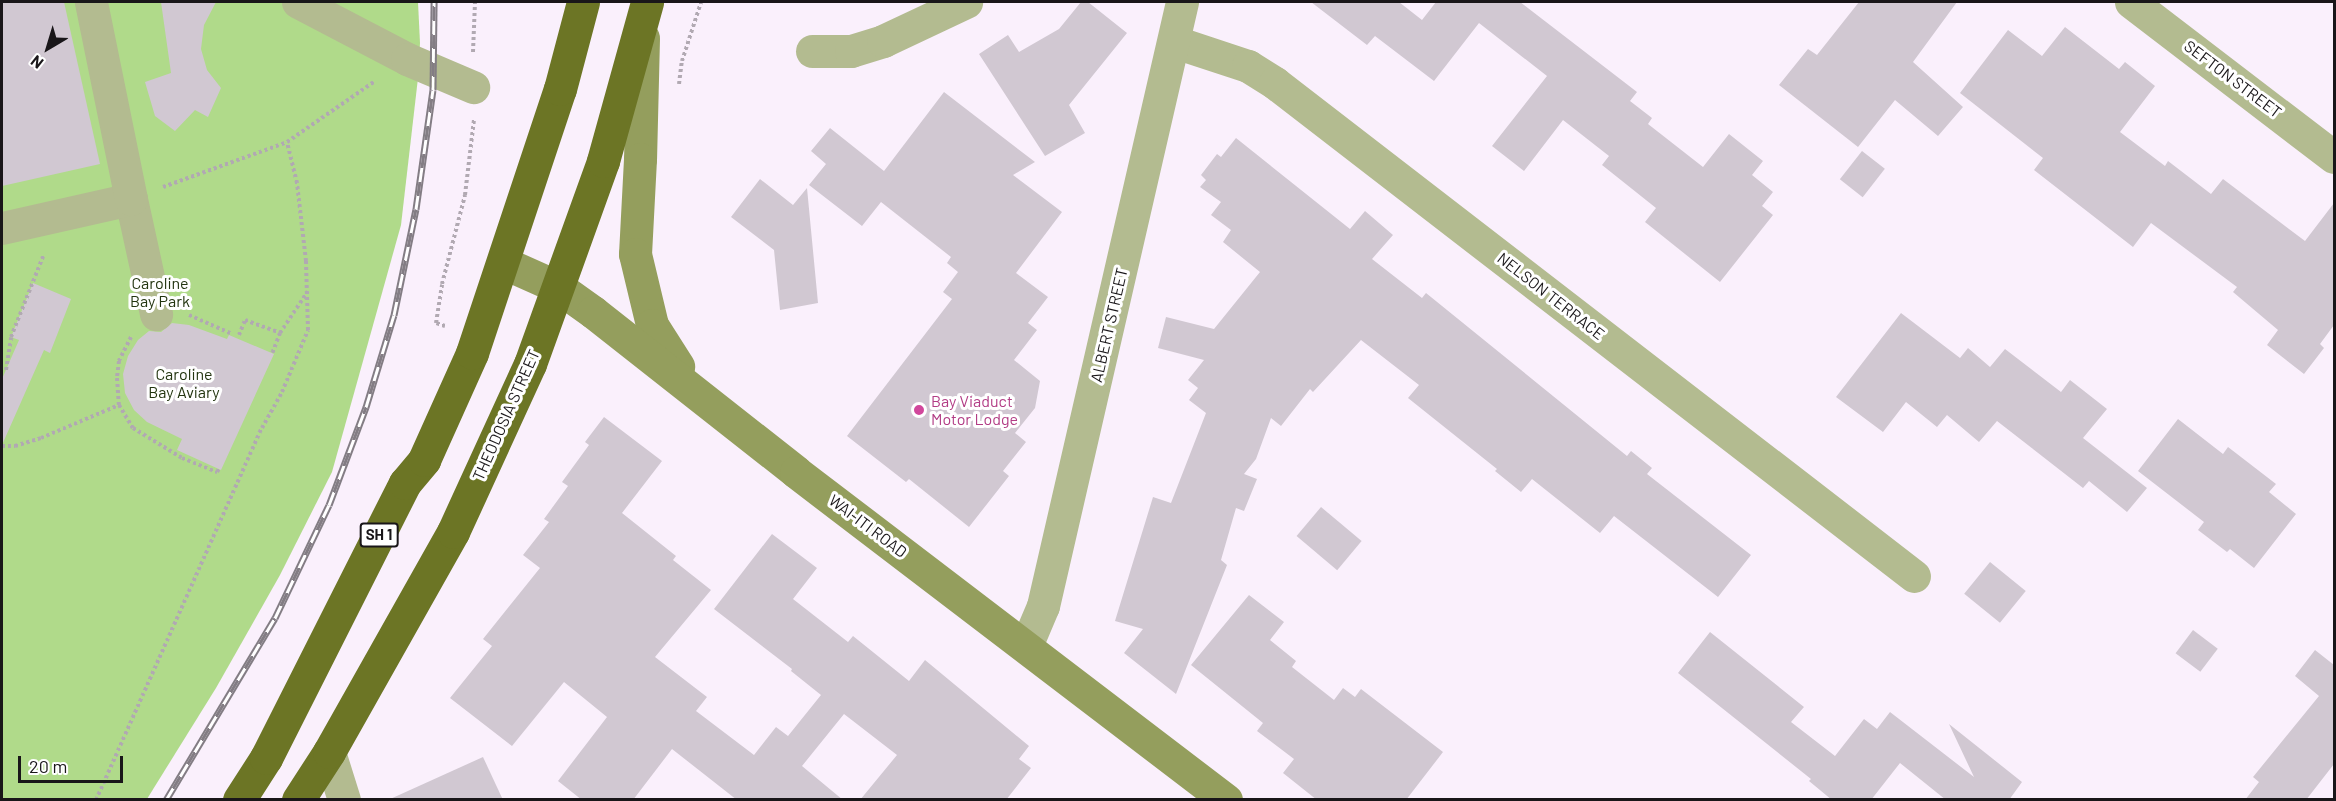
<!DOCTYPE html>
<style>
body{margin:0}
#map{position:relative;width:2336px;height:801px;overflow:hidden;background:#faf0fc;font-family:Barlow,sans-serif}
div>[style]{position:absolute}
.green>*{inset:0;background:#b0da8a}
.building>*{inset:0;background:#d1c8d2;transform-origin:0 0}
.path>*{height:4px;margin-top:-2px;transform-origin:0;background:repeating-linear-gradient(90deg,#b1a9b2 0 3px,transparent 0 6px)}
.street>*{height:33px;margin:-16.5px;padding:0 16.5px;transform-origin:16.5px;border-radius:16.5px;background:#b3bb90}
.secondary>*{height:33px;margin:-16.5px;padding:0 16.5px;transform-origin:16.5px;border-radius:16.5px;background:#949e5d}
.highway>*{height:33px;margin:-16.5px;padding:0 16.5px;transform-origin:16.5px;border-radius:16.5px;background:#6c7525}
.rail>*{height:7px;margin-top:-3.5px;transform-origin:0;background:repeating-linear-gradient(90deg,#fff 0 14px,#837d84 0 28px);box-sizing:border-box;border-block:2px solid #837d84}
.dots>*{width:16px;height:16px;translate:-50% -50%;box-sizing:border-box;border:3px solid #fff;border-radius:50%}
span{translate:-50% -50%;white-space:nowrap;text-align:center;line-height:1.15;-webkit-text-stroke:6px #fff;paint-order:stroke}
.shield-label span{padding:2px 4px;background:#fff;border:2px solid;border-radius:4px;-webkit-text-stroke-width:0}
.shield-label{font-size:15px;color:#191619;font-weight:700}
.street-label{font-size:16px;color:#191619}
.park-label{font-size:16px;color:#233510}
.hotel-label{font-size:16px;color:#b23c85}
.left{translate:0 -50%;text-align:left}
.frame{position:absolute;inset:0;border:3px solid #191619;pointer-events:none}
.north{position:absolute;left:18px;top:18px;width:60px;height:60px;-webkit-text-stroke:4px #fff;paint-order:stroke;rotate:218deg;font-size:16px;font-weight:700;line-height:24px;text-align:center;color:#191619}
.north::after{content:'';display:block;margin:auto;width:21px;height:27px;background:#191619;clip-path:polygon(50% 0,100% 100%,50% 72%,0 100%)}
.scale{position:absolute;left:18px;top:756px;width:105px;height:27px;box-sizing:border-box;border:3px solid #191619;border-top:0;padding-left:8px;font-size:18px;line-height:21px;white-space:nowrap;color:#191619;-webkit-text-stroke:4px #fff;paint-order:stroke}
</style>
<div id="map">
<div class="green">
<div style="clip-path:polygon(2px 2px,418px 2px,420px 43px,418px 78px,401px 225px,332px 472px,280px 575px,216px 688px,147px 799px,2px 800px)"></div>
</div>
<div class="building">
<div style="clip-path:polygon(2px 2px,64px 2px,100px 164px,2px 186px)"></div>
<div style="clip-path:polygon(161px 2px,216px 2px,204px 25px,201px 49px,207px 70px,221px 88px,208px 117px,195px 110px,175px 131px,155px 116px,145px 82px,171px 73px)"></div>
<div style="clip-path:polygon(1081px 2px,1088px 2px,1127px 33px,1069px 105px,1085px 133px,1045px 156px,979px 54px,1008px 35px,1019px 52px,1059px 29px)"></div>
<div style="clip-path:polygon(1311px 2px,1399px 2px,1422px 20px,1436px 2px,1520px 2px,1637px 92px,1630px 101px,1652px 118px,1648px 124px,1703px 167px,1729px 134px,1763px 161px,1752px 175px,1773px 192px,1762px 206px,1773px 215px,1720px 282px,1645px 222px,1656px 208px,1602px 165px,1609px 156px,1563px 120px,1524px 171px,1492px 146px,1547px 76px,1479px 23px,1434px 81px,1375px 36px,1367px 45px)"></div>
<div style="clip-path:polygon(1859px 2px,1957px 2px,1913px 62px,1963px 107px,1938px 136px,1895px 100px,1858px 147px,1779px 85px,1808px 49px,1817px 55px)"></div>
<div style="clip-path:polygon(2065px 27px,2119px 69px,2125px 62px,2155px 86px,2120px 132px,2165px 166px,2168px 161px,2211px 194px,2223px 179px,2305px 241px,2334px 203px,2334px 325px,2320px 344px,2324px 348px,2304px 374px,2267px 345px,2278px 330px,2233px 292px,2237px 287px,2151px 223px,2133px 247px,2034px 170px,2043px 158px,1960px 93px,2008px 30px,2042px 56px)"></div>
<div style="clip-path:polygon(944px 92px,1035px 162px,1013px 175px,1062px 212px,1016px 273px,1048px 297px,1028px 323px,1037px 330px,1014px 360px,1040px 381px,1035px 408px,1015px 433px,1026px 442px,1003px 471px,1009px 476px,969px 527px,909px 479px,906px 482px,847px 436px,952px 299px,943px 292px,958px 272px,947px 263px,951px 257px,881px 202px,862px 226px,809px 185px,826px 164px,811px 151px,830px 128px,884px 171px)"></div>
<div style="clip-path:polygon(1236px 138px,1350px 229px,1365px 211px,1393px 235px,1372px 259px,1422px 298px,1426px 293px,1627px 456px,1631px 451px,1652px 468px,1647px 474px,1751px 555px,1718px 597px,1614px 516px,1600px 533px,1532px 479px,1521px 492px,1495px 471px,1497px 469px,1408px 398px,1419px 385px,1361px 340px,1313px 392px,1310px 389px,1281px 426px,1271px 418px,1256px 459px,1244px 474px,1257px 479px,1244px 511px,1236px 508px,1221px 560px,1227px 565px,1176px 694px,1124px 653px,1143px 629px,1115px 621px,1153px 497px,1171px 503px,1206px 413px,1189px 400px,1198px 388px,1188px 380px,1204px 360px,1158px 348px,1166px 317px,1214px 329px,1260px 272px,1223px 242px,1231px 230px,1211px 215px,1221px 202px,1200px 187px,1206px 180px,1201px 175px,1217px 154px,1221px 157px)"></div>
<div style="left:1862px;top:151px;width:29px;height:36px;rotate:38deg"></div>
<div style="clip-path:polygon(760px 179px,793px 205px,807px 188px,818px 303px,780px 310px,774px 250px,731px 217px)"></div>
<div style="clip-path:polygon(33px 283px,71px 299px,50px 353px,44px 350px,2px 445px,2px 379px,19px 340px,11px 337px)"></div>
<div style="clip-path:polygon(1901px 313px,1960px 358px,1968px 348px,1990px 367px,2005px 349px,2061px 392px,2070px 380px,2107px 409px,2083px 438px,2147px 488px,2127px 512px,2089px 481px,2083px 488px,1997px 421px,1979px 442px,1947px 415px,1937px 427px,1906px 402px,1883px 432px,1836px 397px)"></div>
<div style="clip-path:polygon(172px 323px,189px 325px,227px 339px,229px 335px,274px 354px,221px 470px,177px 450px,182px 439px,147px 422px,134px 410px,125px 393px,123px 374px,128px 356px,138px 340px,149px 331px,161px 332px)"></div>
<div style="clip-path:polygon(604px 417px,662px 461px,622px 513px,676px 556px,673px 560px,711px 590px,655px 657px,707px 697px,696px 711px,754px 755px,776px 727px,788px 736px,821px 695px,791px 671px,792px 669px,714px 609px,772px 534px,817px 568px,793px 599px,848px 642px,853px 636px,909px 681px,925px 660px,1029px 746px,1019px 759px,1031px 768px,1006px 800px,860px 800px,897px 755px,844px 714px,802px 766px,843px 800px,737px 800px,672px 749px,633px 800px,582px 800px,558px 781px,607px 717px,564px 682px,512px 746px,450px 698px,492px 646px,483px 639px,540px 568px,523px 555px,549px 522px,544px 519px,568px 486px,562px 482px,589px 445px,585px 442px)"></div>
<div style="clip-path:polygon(2178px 419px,2223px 454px,2228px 447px,2276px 484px,2269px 492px,2296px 514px,2254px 568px,2230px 549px,2227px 552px,2198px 530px,2204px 522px,2138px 471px)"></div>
<div style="left:1321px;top:507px;width:53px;height:38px;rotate:40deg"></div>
<div style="left:1990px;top:562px;width:46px;height:41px;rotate:39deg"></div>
<div style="clip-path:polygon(1249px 595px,1284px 622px,1270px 640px,1296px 661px,1292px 667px,1334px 700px,1343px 688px,1355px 697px,1361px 689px,1443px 752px,1406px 800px,1317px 800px,1283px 773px,1294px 759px,1257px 731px,1263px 723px,1191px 665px)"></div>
<div style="left:2193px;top:630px;width:31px;height:29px;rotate:37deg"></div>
<div style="clip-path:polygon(1710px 632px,1804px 707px,1791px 722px,1835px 756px,1864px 719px,1877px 729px,1890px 712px,1974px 777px,1949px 724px,2022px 782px,2009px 800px,1946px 800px,1900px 763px,1871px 800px,1832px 800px,1809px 781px,1811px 779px,1678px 673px)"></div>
<div style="clip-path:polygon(2315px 650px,2334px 665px,2334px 764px,2306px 800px,2245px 800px,2259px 782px,2253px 777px,2319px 696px,2295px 676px)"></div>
<div style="clip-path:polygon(483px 757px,503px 800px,388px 800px)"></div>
</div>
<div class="path">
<div style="left:473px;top:52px;width:50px;rotate:-87.7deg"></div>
<div style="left:679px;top:84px;width:23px;rotate:-83deg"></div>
<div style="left:682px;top:61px;width:62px;rotate:-72.1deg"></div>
<div style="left:163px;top:187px;width:132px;rotate:-19.9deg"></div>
<div style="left:287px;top:142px;width:107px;rotate:-34.7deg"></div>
<div style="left:189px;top:315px;width:45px;rotate:23.7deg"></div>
<div style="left:445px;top:326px;width:9px;rotate:-162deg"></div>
<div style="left:436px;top:323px;width:39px;rotate:-81deg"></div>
<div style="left:442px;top:284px;width:92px;rotate:-75.5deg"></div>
<div style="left:465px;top:195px;width:77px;rotate:-83.2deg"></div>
<div style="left:280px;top:333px;width:50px;rotate:-56.3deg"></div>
<div style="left:239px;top:335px;width:16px;rotate:-68deg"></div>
<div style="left:245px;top:320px;width:37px;rotate:20deg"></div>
<div style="left:280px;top:333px;width:22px;rotate:111deg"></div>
<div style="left:131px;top:337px;width:27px;rotate:117deg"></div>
<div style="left:119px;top:361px;width:17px;rotate:97deg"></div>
<div style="left:117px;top:378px;width:27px;rotate:86deg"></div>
<div style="left:119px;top:405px;width:27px;rotate:59deg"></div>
<div style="left:133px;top:428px;width:57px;rotate:31.5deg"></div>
<div style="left:182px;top:458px;width:38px;rotate:22deg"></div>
<div style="left:217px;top:472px;width:4px;rotate:-56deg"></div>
<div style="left:6px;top:370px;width:33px;rotate:-81deg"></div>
<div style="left:11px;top:337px;width:89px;rotate:-68.3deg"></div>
<div style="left:2px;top:446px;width:13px"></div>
<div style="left:15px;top:446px;width:27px;rotate:-17deg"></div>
<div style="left:41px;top:438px;width:85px;rotate:-22.9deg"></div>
<div style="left:96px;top:800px;width:407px;rotate:-66deg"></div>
<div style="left:262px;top:428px;width:41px;rotate:-60.9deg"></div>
<div style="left:282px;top:392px;width:67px;rotate:-67.2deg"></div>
<div style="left:308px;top:330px;width:69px;rotate:-91.7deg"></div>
<div style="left:306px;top:261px;width:79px;rotate:-96.6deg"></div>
<div style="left:297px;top:183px;width:42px;rotate:-103.7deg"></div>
</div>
<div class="street">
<div style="left:298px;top:2px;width:123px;rotate:27.6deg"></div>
<div style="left:407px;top:59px;width:72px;rotate:23deg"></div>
<div style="left:2131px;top:2px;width:255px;rotate:37.4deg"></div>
<div style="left:1175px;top:42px;width:77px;rotate:18.2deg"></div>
<div style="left:1248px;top:66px;width:32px;rotate:32deg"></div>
<div style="left:1275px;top:83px;width:807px;rotate:37.65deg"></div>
<div style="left:812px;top:51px;width:39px"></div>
<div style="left:851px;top:51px;width:34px;rotate:-17deg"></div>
<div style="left:883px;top:41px;width:92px;rotate:-25.2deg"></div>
<div style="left:131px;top:199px;width:118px;rotate:77.7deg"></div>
<div style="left:2px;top:228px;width:132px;rotate:-12.7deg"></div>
<div style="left:131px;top:199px;width:201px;rotate:-101.5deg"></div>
<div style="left:1026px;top:646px;width:43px;rotate:-67deg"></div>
<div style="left:1043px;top:606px;width:620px;rotate:-77.04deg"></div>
<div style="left:329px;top:752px;width:50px;rotate:72.6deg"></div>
</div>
<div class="secondary">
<div style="left:643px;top:38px;width:121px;rotate:91.4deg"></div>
<div style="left:640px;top:159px;width:95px;rotate:93deg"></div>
<div style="left:635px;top:254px;width:73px;rotate:76.5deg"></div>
<div style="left:652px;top:325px;width:49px;rotate:57.6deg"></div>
<div style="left:504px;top:263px;width:59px;rotate:24deg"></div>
<div style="left:558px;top:287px;width:43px;rotate:35.5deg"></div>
<div style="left:593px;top:312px;width:258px;rotate:38.2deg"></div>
<div style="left:796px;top:472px;width:541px;rotate:37.34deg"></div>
</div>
<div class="highway">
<div style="left:239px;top:800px;width:50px;rotate:-57.3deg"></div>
<div style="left:266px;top:758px;width:308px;rotate:-63.2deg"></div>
<div style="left:405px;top:483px;width:30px;rotate:-50deg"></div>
<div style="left:424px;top:460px;width:117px;rotate:-65.8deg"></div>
<div style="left:472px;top:353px;width:278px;rotate:-71.6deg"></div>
<div style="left:560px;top:89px;width:90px;rotate:-75.2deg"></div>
<div style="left:298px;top:800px;width:57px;rotate:-57.1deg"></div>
<div style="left:329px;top:752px;width:253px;rotate:-60.6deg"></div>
<div style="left:453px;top:532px;width:185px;rotate:-65.4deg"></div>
<div style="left:530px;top:364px;width:216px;rotate:-70.2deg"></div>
<div style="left:603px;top:161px;width:165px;rotate:-74.5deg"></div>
</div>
<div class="rail">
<div style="left:166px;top:800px;width:212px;rotate:-59.1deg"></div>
<div style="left:275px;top:618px;width:125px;rotate:-64.5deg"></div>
<div style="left:329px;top:505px;width:105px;rotate:-69.3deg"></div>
<div style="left:366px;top:407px;width:96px;rotate:-73.1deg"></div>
<div style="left:394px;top:315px;width:108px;rotate:-78.3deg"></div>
<div style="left:416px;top:209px;width:120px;rotate:-81.9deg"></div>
<div style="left:433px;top:90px;width:88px;rotate:-89.3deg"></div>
</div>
<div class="dots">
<div style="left:919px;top:410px;background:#d1479c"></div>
</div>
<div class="shield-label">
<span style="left:379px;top:535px">SH 1</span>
</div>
<div class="street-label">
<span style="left:2233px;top:79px;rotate:37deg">SEFTON STREET</span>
<span style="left:1551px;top:296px;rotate:38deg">NELSON TERRACE</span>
<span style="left:1109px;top:325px;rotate:-77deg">ALBERT STREET</span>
<span style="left:506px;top:415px;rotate:-66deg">THEODOSIA STREET</span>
<span style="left:868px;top:526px;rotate:37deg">WAI-ITI ROAD</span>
</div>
<div class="park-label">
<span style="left:160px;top:292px">Caroline<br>Bay Park</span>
<span style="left:184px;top:383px">Caroline<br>Bay Aviary</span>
</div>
<div class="hotel-label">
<span class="left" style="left:931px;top:410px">Bay Viaduct<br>Motor Lodge</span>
</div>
<div class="frame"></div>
<div class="north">N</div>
<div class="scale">20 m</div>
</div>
